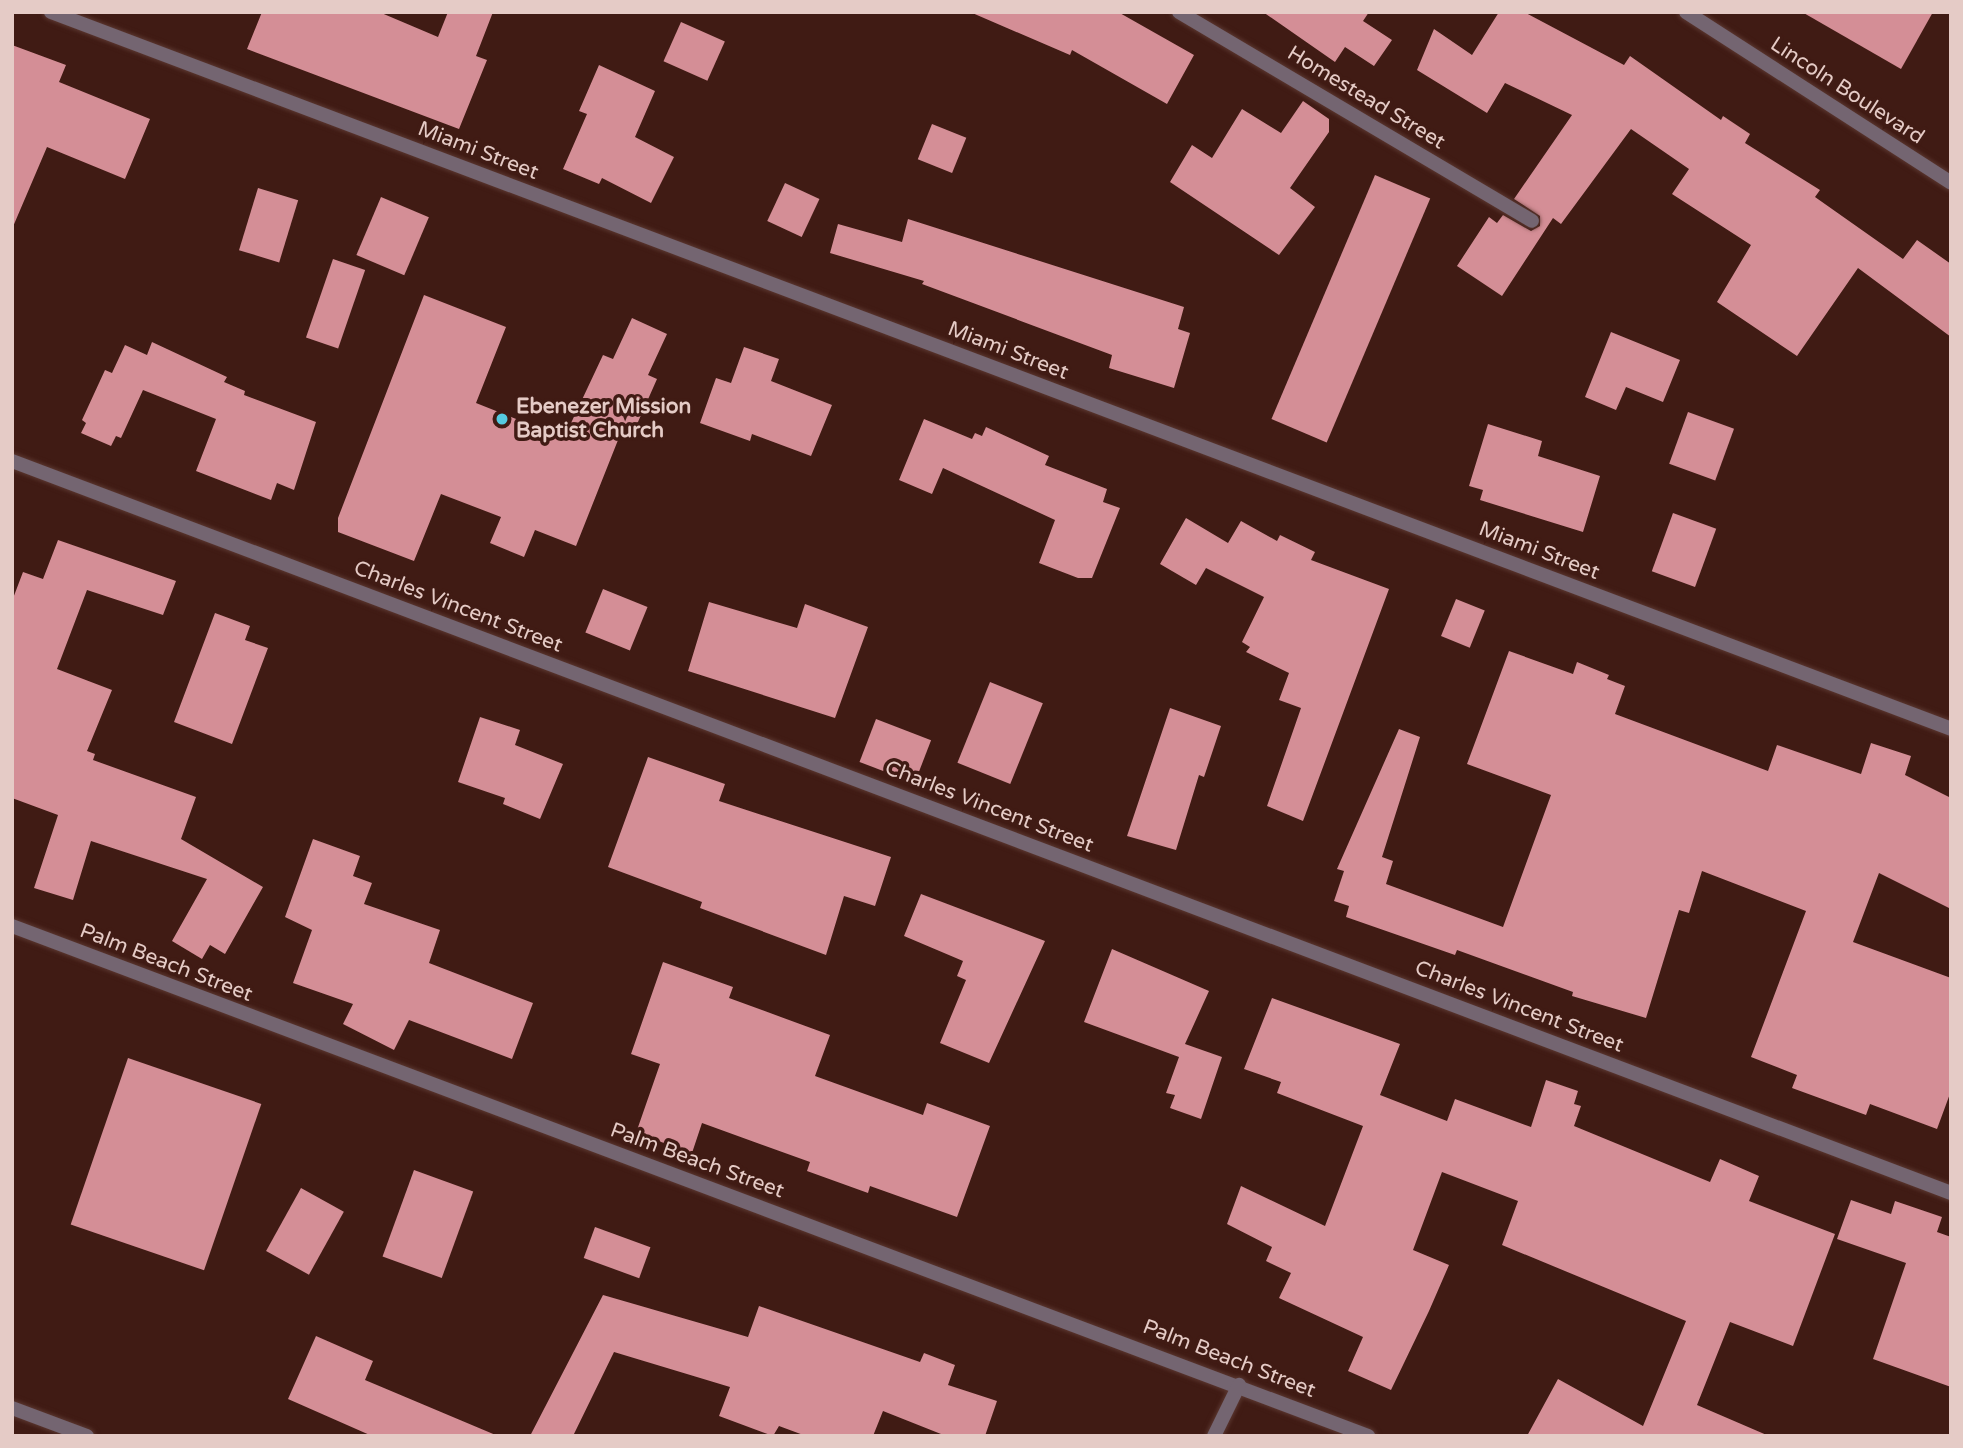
<!DOCTYPE html>
<style>
body{margin:0}
#map{position:relative;width:1963px;height:1448px;overflow:hidden;background:#401b14;font-family:"Varela Round",sans-serif}
div>[style]{position:absolute}
.building>*{inset:0;background:#d48e96;transform-origin:0 0}
.roads{filter:drop-shadow(0 0 2px #5a3730) drop-shadow(0 0 2px #5a3730)}
.minor>*{height:14px;margin:-7px;padding:0 7px;transform-origin:7px;border-radius:7px;background:#746571}
.dots>*{width:19px;height:19px;translate:-50% -50%;box-sizing:border-box;border:4px solid #401b14;border-radius:50%}
span{translate:-50% -50%;white-space:nowrap;text-align:center;line-height:1.15;-webkit-text-stroke:7px #401b14;paint-order:stroke}
.street-label{font-size:21px;color:#e5cbc6}
.poi-label{font-size:21px;color:#e5cbc6;font-weight:700}
.left{translate:0 -50%;text-align:left}
.frame{position:absolute;inset:0;border:14px solid #e5cbc6;pointer-events:none}
</style>
<div id="map">
<div class="building">
<div style="clip-path:polygon(262px 12px,379px 12px,438px 37px,448px 12px,493px 12px,476px 56px,487px 60px,459px 129px,247px 49px)"></div>
<div style="clip-path:polygon(970px 12px,1118px 12px,1194px 55px,1167px 104px,1072px 50px,1070px 55px)"></div>
<div style="clip-path:polygon(1263px 12px,1369px 12px,1363px 21px,1392px 40px,1374px 66px,1345px 47px,1335px 62px)"></div>
<div style="clip-path:polygon(1499px 12px,1524px 12px,1624px 65px,1630px 56px,1721px 120px,1723px 116px,1750px 134px,1745px 143px,1820px 190px,1815px 197px,1903px 259px,1917px 240px,1951px 264px,1951px 337px,1858px 268px,1797px 356px,1717px 302px,1751px 245px,1672px 194px,1689px 169px,1631px 129px,1561px 224px,1553px 218px,1502px 296px,1457px 266px,1489px 217px,1497px 223px,1503px 215px,1531px 231px,1540px 226px,1540px 216px,1514px 199px,1572px 115px,1505px 83px,1487px 113px,1417px 70px,1434px 29px,1472px 55px)"></div>
<div style="clip-path:polygon(1802px 12px,1933px 12px,1901px 69px)"></div>
<div style="left:681px;top:22px;width:48px;height:43px;rotate:24deg"></div>
<div style="clip-path:polygon(12px 45px,66px 65px,59px 82px,150px 119px,125px 179px,47px 147px,12px 229px)"></div>
<div style="clip-path:polygon(599px 65px,655px 91px,635px 137px,674px 157px,651px 203px,602px 178px,599px 184px,563px 169px,587px 114px,579px 111px)"></div>
<div style="clip-path:polygon(1303px 101px,1329px 119px,1329px 132px,1290px 188px,1315px 207px,1279px 255px,1170px 182px,1192px 145px,1212px 158px,1242px 109px,1281px 133px)"></div>
<div style="left:932px;top:124px;width:37px;height:38px;rotate:22deg"></div>
<div style="left:1375px;top:175px;width:60px;height:265px;rotate:23deg"></div>
<div style="left:785px;top:183px;width:38px;height:42px;rotate:25deg"></div>
<div style="left:258px;top:188px;width:42px;height:65px;rotate:17deg"></div>
<div style="left:381px;top:197px;width:52px;height:63px;rotate:23deg"></div>
<div style="clip-path:polygon(908px 219px,1184px 307px,1178px 329px,1190px 333px,1174px 388px,1109px 368px,1112px 355px,922px 284px,924px 281px,830px 253px,838px 224px,902px 242px)"></div>
<div style="left:333px;top:259px;width:34px;height:83px;rotate:19deg"></div>
<div style="clip-path:polygon(424px 295px,506px 327px,476px 403px,564px 438px,603px 355px,613px 359px,632px 318px,667px 334px,648px 375px,657px 379px,630px 440px,620px 435px,576px 546px,535px 530px,524px 557px,490px 543px,501px 517px,441px 494px,414px 561px,338px 532px,338px 518px)"></div>
<div style="clip-path:polygon(1611px 332px,1680px 360px,1663px 402px,1626px 387px,1616px 410px,1585px 397px)"></div>
<div style="clip-path:polygon(152px 342px,227px 377px,224px 382px,245px 391px,244px 395px,316px 422px,294px 490px,277px 483px,271px 500px,196px 471px,216px 419px,143px 390px,121px 438px,116px 436px,111px 446px,81px 433px,86px 423px,82px 420px,105px 370px,112px 373px,125px 345px,147px 355px)"></div>
<div style="clip-path:polygon(744px 347px,779px 359px,771px 381px,832px 405px,811px 456px,752px 434px,750px 441px,700px 423px,716px 378px,731px 383px)"></div>
<div style="left:1688px;top:412px;width:49px;height:55px;rotate:20deg"></div>
<div style="clip-path:polygon(924px 419px,972px 439px,975px 433px,982px 436px,986px 427px,1049px 456px,1045px 465px,1107px 489px,1103px 502px,1120px 508px,1092px 578px,1078px 578px,1039px 563px,1055px 520px,943px 468px,932px 494px,899px 480px)"></div>
<div style="clip-path:polygon(1488px 424px,1542px 441px,1538px 456px,1600px 476px,1583px 532px,1480px 500px,1483px 490px,1469px 486px)"></div>
<div style="left:1673px;top:513px;width:46px;height:62px;rotate:20deg"></div>
<div style="clip-path:polygon(1186px 518px,1228px 543px,1241px 521px,1277px 541px,1280px 535px,1315px 552px,1311px 560px,1389px 589px,1303px 821px,1267px 806px,1301px 708px,1279px 700px,1289px 673px,1246px 652px,1250px 647px,1242px 642px,1264px 597px,1206px 568px,1196px 585px,1160px 564px)"></div>
<div style="clip-path:polygon(58px 540px,176px 581px,163px 615px,87px 590px,57px 669px,112px 690px,87px 751px,95px 754px,93px 760px,196px 797px,181px 839px,263px 887px,225px 954px,210px 945px,202px 959px,172px 941px,207px 879px,91px 841px,73px 900px,34px 888px,58px 815px,12px 798px,12px 601px,23px 572px,43px 579px)"></div>
<div style="left:603px;top:589px;width:48px;height:47px;rotate:22deg"></div>
<div style="left:1456px;top:599px;width:31px;height:40px;rotate:22deg"></div>
<div style="clip-path:polygon(709px 602px,797px 628px,805px 604px,868px 627px,835px 718px,688px 671px)"></div>
<div style="clip-path:polygon(215px 613px,250px 626px,245px 640px,268px 648px,232px 744px,174px 722px)"></div>
<div style="clip-path:polygon(1509px 651px,1573px 674px,1577px 662px,1609px 675px,1607px 679px,1625px 686px,1615px 714px,1768px 771px,1777px 745px,1861px 774px,1871px 743px,1911px 756px,1905px 775px,1951px 798px,1951px 909px,1879px 873px,1853px 942px,1951px 978px,1951px 1091px,1937px 1129px,1870px 1104px,1866px 1115px,1792px 1088px,1797px 1075px,1751px 1057px,1806px 911px,1702px 871px,1689px 913px,1679px 910px,1646px 1018px,1572px 996px,1573px 992px,1457px 950px,1455px 955px,1346px 917px,1349px 906px,1334px 901px,1344px 871px,1337px 869px,1399px 729px,1420px 737px,1382px 857px,1393px 861px,1386px 884px,1503px 927px,1551px 795px,1467px 764px)"></div>
<div style="left:990px;top:682px;width:57px;height:87px;rotate:22deg"></div>
<div style="clip-path:polygon(1170px 708px,1221px 726px,1204px 777px,1199px 775px,1176px 850px,1127px 836px)"></div>
<div style="clip-path:polygon(480px 717px,520px 730px,515px 745px,563px 764px,540px 819px,503px 804px,505px 798px,458px 782px)"></div>
<div style="left:876px;top:719px;width:59px;height:46px;rotate:21deg"></div>
<div style="clip-path:polygon(648px 757px,725px 784px,719px 801px,891px 857px,875px 906px,844px 896px,826px 955px,700px 908px,702px 902px,608px 867px)"></div>
<div style="clip-path:polygon(313px 839px,360px 856px,353px 876px,372px 883px,364px 904px,440px 930px,429px 963px,533px 1003px,512px 1059px,409px 1020px,394px 1050px,343px 1024px,353px 1004px,293px 983px,312px 930px,285px 917px)"></div>
<div style="clip-path:polygon(921px 894px,1045px 941px,989px 1063px,940px 1043px,966px 980px,957px 976px,963px 961px,904px 936px)"></div>
<div style="clip-path:polygon(1112px 949px,1209px 991px,1185px 1044px,1222px 1057px,1201px 1119px,1170px 1108px,1175px 1095px,1166px 1093px,1179px 1057px,1084px 1022px)"></div>
<div style="clip-path:polygon(663px 962px,733px 987px,729px 998px,830px 1035px,815px 1076px,923px 1115px,927px 1103px,990px 1126px,957px 1217px,870px 1186px,868px 1193px,807px 1171px,810px 1162px,702px 1123px,692px 1153px,636px 1133px,660px 1064px,631px 1054px)"></div>
<div style="clip-path:polygon(1272px 998px,1400px 1044px,1380px 1095px,1447px 1121px,1455px 1099px,1531px 1127px,1546px 1080px,1578px 1091px,1574px 1104px,1581px 1106px,1574px 1126px,1710px 1182px,1720px 1159px,1759px 1176px,1749px 1201px,1835px 1234px,1793px 1346px,1730px 1322px,1697px 1405px,1769px 1436px,1527px 1436px,1558px 1379px,1643px 1426px,1686px 1321px,1502px 1245px,1518px 1201px,1442px 1172px,1413px 1250px,1449px 1265px,1429px 1311px,1391px 1390px,1348px 1371px,1363px 1337px,1279px 1298px,1291px 1273px,1266px 1261px,1272px 1247px,1227px 1224px,1241px 1186px,1325px 1226px,1363px 1126px,1277px 1093px,1281px 1082px,1244px 1069px)"></div>
<div style="left:128px;top:1058px;width:141px;height:176px;rotate:19deg"></div>
<div style="left:414px;top:1170px;width:63px;height:92px;rotate:20deg"></div>
<div style="left:301px;top:1188px;width:49px;height:72px;rotate:29deg"></div>
<div style="clip-path:polygon(1851px 1200px,1891px 1214px,1895px 1201px,1942px 1217px,1937px 1232px,1951px 1237px,1951px 1387px,1873px 1359px,1906px 1263px,1837px 1239px)"></div>
<div style="left:595px;top:1227px;width:59px;height:33px;rotate:20deg"></div>
<div style="clip-path:polygon(603px 1295px,748px 1337px,759px 1306px,920px 1362px,924px 1353px,955px 1365px,948px 1385px,997px 1401px,985px 1436px,946px 1436px,883px 1411px,873px 1436px,806px 1436px,779px 1426px,773px 1436px,719px 1416px,730px 1387px,614px 1352px,573px 1436px,530px 1436px)"></div>
<div style="clip-path:polygon(316px 1336px,373px 1361px,365px 1380px,498px 1436px,372px 1436px,288px 1399px)"></div>
</div>
<div class="roads">
<div class="minor">
<div style="left:51px;top:12px;width:2031px;rotate:20.67deg"></div>
<div style="left:1179px;top:12px;width:410px;rotate:30.6deg"></div>
<div style="left:1686px;top:12px;width:315px;rotate:32.8deg"></div>
<div style="left:12px;top:461px;width:2073px;rotate:20.68deg"></div>
<div style="left:12px;top:926px;width:1449px;rotate:20.61deg"></div>
<div style="left:12px;top:1408px;width:80px;rotate:20.5deg"></div>
<div style="left:1214px;top:1436px;width:57px;rotate:-63.9deg"></div>
</div>
</div>
<div class="dots">
<div style="left:502px;top:419px;background:#55cae0"></div>
</div>
<div class="street-label">
<span style="left:1847px;top:91px;rotate:33deg">Lincoln Boulevard</span>
<span style="left:1366px;top:98px;rotate:31deg">Homestead Street</span>
<span style="left:478px;top:151px;rotate:21deg">Miami Street</span>
<span style="left:1008px;top:351px;rotate:21deg">Miami Street</span>
<span style="left:1539px;top:551px;rotate:21deg">Miami Street</span>
<span style="left:458px;top:607px;rotate:21deg">Charles Vincent Street</span>
<span style="left:989px;top:807px;rotate:21deg">Charles Vincent Street</span>
<span style="left:166px;top:963px;rotate:21deg">Palm Beach Street</span>
<span style="left:1519px;top:1007px;rotate:21deg">Charles Vincent Street</span>
<span style="left:697px;top:1161px;rotate:20deg">Palm Beach Street</span>
<span style="left:1229px;top:1359px;rotate:21deg">Palm Beach Street</span>
</div>
<div class="poi-label">
<span class="left" style="left:516px;top:419px">Ebenezer Mission<br>Baptist Church</span>
</div>
<div class="frame"></div>
</div>
